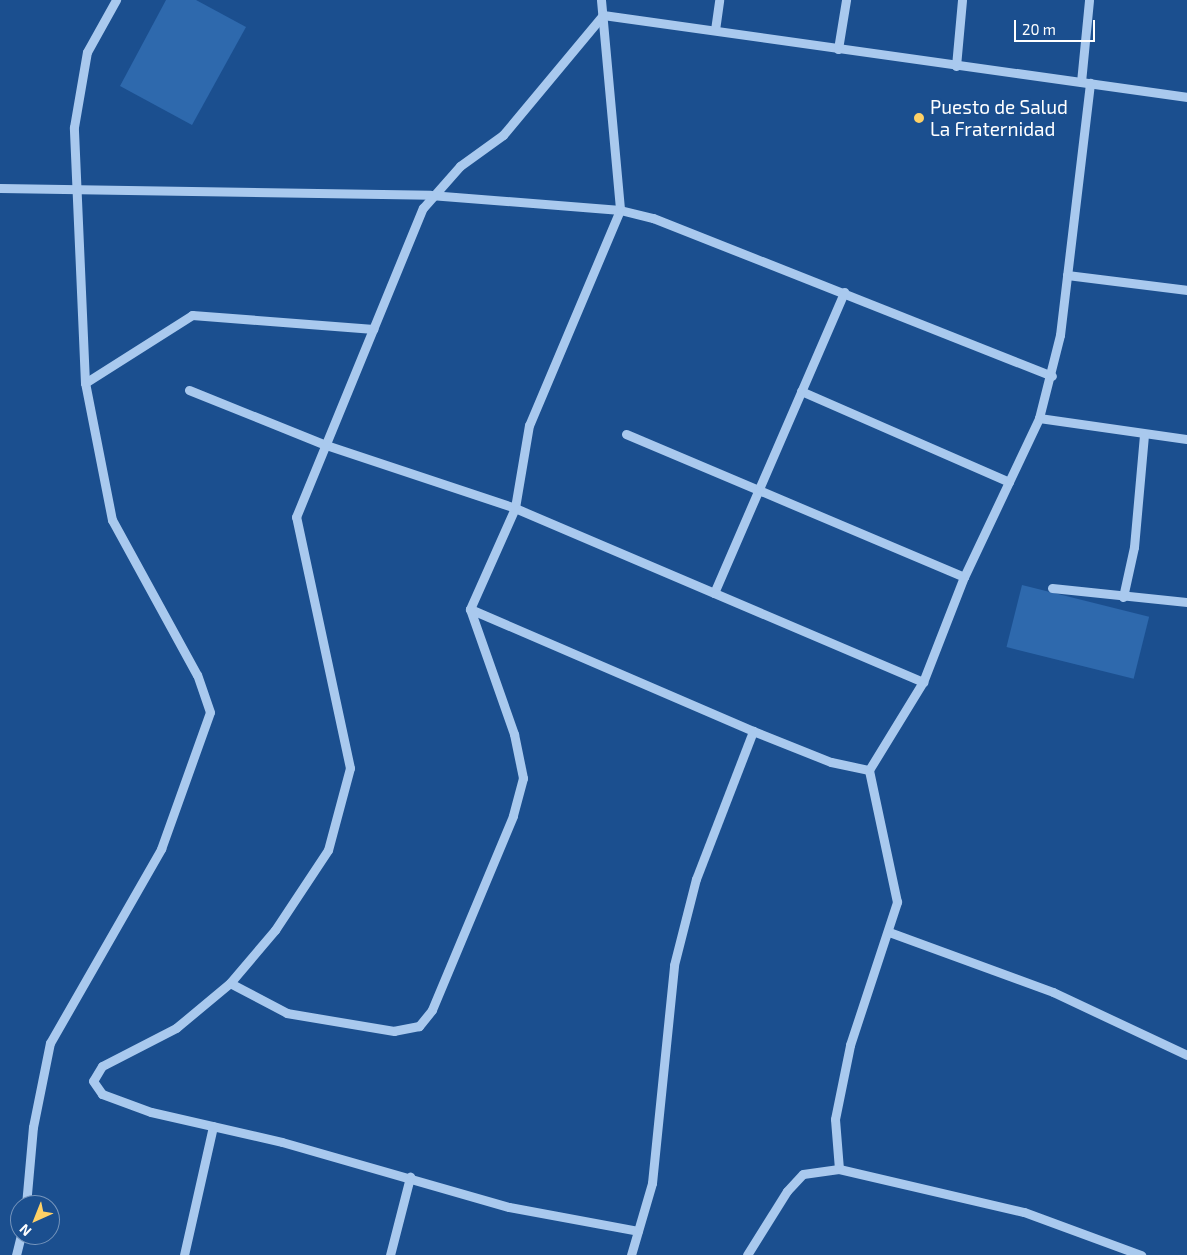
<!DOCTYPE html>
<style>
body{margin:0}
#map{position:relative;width:1187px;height:1255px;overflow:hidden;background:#1b4f8f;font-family:"Exo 2",sans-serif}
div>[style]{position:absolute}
.green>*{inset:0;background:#2e69ad;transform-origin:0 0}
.minor>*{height:9px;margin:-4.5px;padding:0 4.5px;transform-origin:4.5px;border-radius:4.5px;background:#a9c9ee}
.dots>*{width:14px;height:14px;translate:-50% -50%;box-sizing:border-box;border:2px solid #1b4f8f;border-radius:50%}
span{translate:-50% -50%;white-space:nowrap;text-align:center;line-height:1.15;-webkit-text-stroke:4px #1b4f8f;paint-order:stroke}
.poi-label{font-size:19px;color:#fff}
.left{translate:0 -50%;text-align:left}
.north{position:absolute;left:10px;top:1195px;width:50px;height:50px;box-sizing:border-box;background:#1b4f8f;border:1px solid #7695bc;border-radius:50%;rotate:224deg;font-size:14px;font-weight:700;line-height:20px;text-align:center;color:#fff}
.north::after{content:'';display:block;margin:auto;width:18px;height:22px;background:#ffd166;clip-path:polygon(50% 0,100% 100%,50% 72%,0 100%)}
.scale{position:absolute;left:1014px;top:20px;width:81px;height:22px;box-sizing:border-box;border:2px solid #fff;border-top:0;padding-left:6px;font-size:15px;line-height:18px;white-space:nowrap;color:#fff;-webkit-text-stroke:4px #1b4f8f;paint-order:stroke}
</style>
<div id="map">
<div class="green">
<div style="clip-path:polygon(166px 0,196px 0,246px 27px,192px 125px,120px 86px)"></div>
<div style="left:1022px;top:585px;width:131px;height:64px;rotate:14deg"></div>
</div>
<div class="minor">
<div style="left:601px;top:0;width:211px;rotate:84.8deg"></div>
<div style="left:620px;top:210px;width:233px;rotate:112.9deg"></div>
<div style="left:529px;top:425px;width:84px;rotate:99.6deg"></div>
<div style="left:515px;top:508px;width:111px;rotate:114deg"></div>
<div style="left:470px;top:609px;width:133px;rotate:70.6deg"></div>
<div style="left:514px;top:734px;width:45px;rotate:78.4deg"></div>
<div style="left:523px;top:778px;width:39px;rotate:105deg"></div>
<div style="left:513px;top:816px;width:210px;rotate:112.7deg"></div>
<div style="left:432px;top:1010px;width:21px;rotate:129deg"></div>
<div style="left:419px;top:1026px;width:25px;rotate:169deg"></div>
<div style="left:394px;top:1031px;width:109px;rotate:-170.5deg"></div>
<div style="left:287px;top:1013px;width:64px;rotate:-152.2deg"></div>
<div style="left:230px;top:983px;width:70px;rotate:140.2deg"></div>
<div style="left:176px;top:1028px;width:83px;rotate:152.8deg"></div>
<div style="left:102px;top:1066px;width:17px;rotate:121deg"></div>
<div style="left:93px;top:1081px;width:16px;rotate:55deg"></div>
<div style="left:102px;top:1094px;width:52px;rotate:20.2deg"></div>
<div style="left:151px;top:1112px;width:134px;rotate:12.9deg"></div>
<div style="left:282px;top:1142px;width:236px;rotate:16deg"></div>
<div style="left:509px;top:1207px;width:131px;rotate:10.5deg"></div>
<div style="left:603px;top:15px;width:590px;rotate:7.99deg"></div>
<div style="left:715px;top:30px;width:30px;rotate:-82deg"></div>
<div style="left:838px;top:49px;width:50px;rotate:-80.7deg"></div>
<div style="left:956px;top:66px;width:66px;rotate:-84.8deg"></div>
<div style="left:1081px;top:82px;width:82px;rotate:-84.4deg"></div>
<div style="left:0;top:188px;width:430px;rotate:0.9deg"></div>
<div style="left:430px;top:195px;width:191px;rotate:4.5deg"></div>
<div style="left:620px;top:210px;width:34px;rotate:14deg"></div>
<div style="left:653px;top:218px;width:429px;rotate:21.6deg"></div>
<div style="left:1067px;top:275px;width:121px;rotate:7.1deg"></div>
<div style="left:85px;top:383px;width:127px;rotate:-32.4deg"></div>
<div style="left:192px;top:315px;width:182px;rotate:4.4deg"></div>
<div style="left:189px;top:390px;width:148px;rotate:21.9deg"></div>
<div style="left:326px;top:445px;width:199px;rotate:18.4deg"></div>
<div style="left:515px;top:508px;width:444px;rotate:23.1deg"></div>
<div style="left:801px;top:391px;width:227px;rotate:23.6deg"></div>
<div style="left:1039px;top:418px;width:149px;rotate:8.1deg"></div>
<div style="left:626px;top:434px;width:367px;rotate:22.9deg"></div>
<div style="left:1052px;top:588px;width:136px;rotate:5.9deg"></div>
<div style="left:714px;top:593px;width:328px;rotate:-66.6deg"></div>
<div style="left:1123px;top:597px;width:51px;rotate:-77.6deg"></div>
<div style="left:1134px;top:547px;width:113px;rotate:-84.9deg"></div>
<div style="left:470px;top:609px;width:308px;rotate:23.3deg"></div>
<div style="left:753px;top:731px;width:84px;rotate:21.7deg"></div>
<div style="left:831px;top:762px;width:39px;rotate:12deg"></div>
<div style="left:889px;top:932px;width:175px;rotate:20.1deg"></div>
<div style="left:1053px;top:992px;width:148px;rotate:25.2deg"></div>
<div style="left:230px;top:983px;width:70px;rotate:-49.7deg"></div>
<div style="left:275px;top:930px;width:96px;rotate:-56.5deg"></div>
<div style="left:328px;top:850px;width:85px;rotate:-75deg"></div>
<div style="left:350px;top:768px;width:257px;rotate:-102.1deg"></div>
<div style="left:296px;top:517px;width:334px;rotate:-67.7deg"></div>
<div style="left:423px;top:208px;width:56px;rotate:-48.6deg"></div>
<div style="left:460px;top:166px;width:53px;rotate:-35.8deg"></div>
<div style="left:503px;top:135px;width:156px;rotate:-50.2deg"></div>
<div style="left:839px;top:1169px;width:50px;rotate:-94.6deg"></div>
<div style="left:835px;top:1119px;width:76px;rotate:-78.5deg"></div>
<div style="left:850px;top:1045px;width:151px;rotate:-71.8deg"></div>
<div style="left:897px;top:902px;width:135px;rotate:-102deg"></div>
<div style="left:869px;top:770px;width:103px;rotate:-58.5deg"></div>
<div style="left:923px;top:682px;width:113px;rotate:-68.7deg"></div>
<div style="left:964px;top:577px;width:176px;rotate:-64.7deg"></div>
<div style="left:1039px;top:418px;width:86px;rotate:-75.8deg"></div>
<div style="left:1060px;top:335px;width:254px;rotate:-83.2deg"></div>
<div style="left:26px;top:1205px;width:78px;rotate:-84.9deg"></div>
<div style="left:33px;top:1127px;width:86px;rotate:-78.6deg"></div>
<div style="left:50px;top:1043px;width:224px;rotate:-60.2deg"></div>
<div style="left:161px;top:849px;width:145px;rotate:-70.3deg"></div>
<div style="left:210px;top:712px;width:39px;rotate:-109deg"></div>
<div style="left:197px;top:675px;width:177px;rotate:-118.7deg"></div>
<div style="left:112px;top:520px;width:140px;rotate:-101.1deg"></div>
<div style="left:85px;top:383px;width:256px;rotate:-92.5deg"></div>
<div style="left:74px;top:127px;width:76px;rotate:-80.2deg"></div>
<div style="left:87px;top:52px;width:60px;rotate:-60.9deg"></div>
<div style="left:16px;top:1255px;width:21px;rotate:-76deg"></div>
<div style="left:184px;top:1255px;width:132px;rotate:-77.3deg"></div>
<div style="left:390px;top:1255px;width:81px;rotate:-75.6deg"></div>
<div style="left:631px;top:1255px;width:75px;rotate:-73.7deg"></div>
<div style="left:652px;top:1183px;width:219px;rotate:-84.2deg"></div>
<div style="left:674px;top:965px;width:89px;rotate:-75.7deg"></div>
<div style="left:696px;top:879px;width:159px;rotate:-68.9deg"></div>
<div style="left:747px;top:1255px;width:75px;rotate:-58deg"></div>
<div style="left:787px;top:1191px;width:23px;rotate:-47deg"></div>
<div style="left:803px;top:1174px;width:36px;rotate:-8deg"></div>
<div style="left:839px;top:1169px;width:190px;rotate:13.1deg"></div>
<div style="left:1024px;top:1212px;width:125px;rotate:20.2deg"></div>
</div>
<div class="dots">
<div style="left:919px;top:118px;background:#ffd166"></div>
</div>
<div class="poi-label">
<span class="left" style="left:930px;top:118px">Puesto de Salud<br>La Fraternidad</span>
</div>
<div class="north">N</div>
<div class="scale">20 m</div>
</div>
